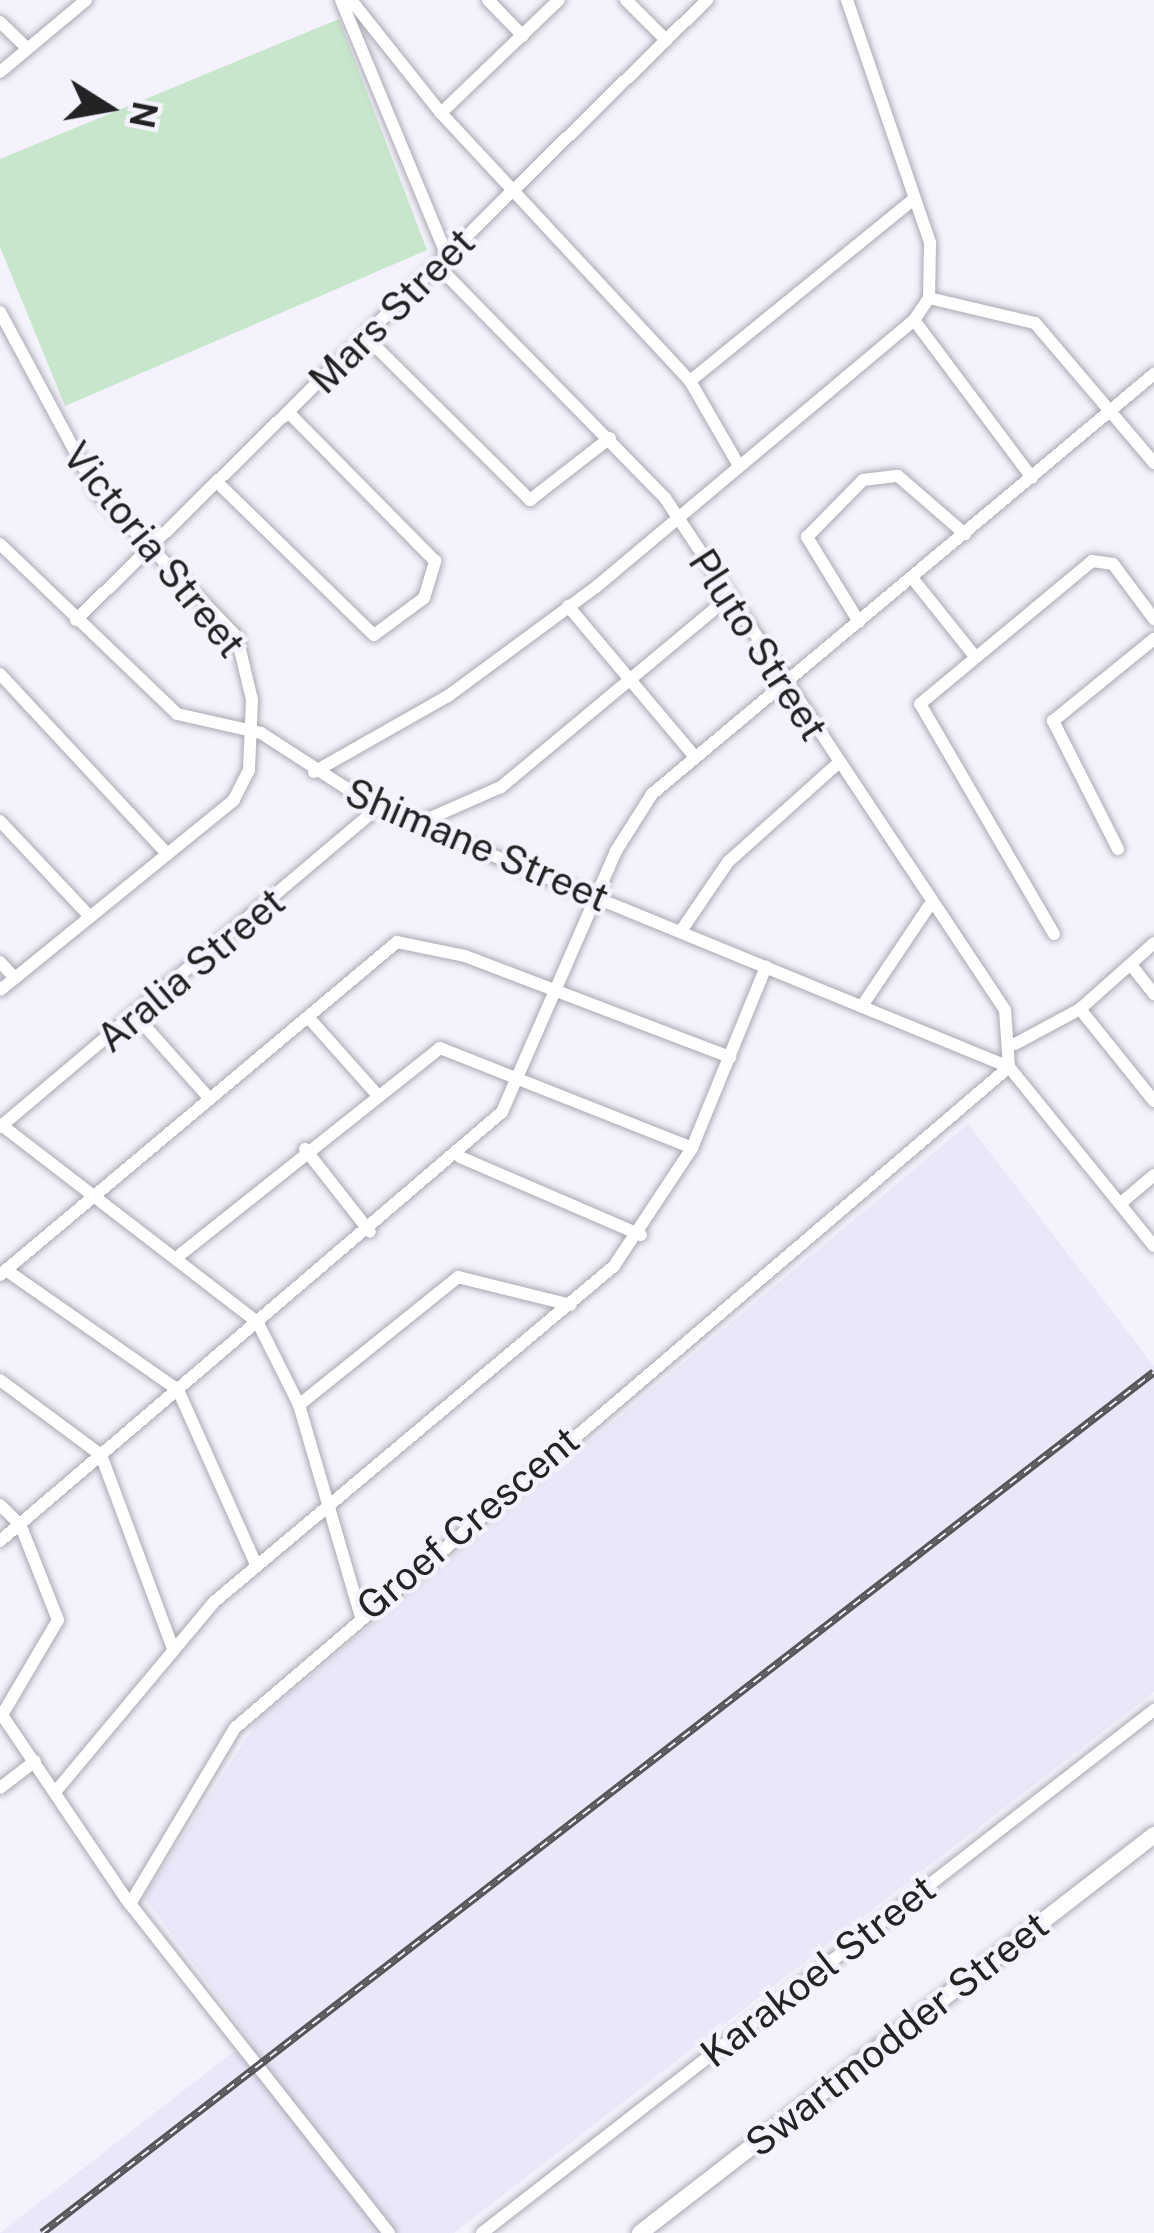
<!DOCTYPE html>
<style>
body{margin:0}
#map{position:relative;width:1154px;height:2233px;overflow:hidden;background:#f4f2fc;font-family:"Public Sans",sans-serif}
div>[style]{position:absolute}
.built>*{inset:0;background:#eae7f8}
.green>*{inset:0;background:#c8e6cc}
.roads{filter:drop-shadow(0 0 3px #aba9b2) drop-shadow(0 0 3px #aba9b2)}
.street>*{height:12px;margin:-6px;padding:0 6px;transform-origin:6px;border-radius:6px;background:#fff}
.secondary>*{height:16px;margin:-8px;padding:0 8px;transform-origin:8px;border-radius:8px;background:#fff}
.rail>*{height:8px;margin-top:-4px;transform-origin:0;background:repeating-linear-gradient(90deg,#f4f2fc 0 9px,#565459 0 18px);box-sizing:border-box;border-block:3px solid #565459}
span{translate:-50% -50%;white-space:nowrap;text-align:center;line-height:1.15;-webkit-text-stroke:9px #f4f2fc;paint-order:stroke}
.street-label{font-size:39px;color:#232225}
.north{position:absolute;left:48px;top:48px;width:120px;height:120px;-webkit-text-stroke:9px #f4f2fc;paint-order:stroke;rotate:101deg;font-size:33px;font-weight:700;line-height:48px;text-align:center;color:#232225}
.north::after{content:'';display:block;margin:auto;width:42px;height:54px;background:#232225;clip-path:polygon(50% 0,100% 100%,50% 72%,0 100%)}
</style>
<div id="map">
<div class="built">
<div style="clip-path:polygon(968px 1124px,1154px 1366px,1154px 1692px,454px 2233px,0 2233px,250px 2039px,144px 1897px,259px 1719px)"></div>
</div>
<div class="green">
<div style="clip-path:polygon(339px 19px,427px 250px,65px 406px,0 247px,0 159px)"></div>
</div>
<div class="roads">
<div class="street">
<div style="left:341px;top:0;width:277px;rotate:67.5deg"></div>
<div style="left:351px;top:0;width:144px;rotate:51.5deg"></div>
<div style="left:441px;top:113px;width:163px;rotate:-43.8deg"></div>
<div style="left:488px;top:0;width:50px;rotate:45.8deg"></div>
<div style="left:626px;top:0;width:57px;rotate:45deg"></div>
<div style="left:847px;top:0;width:257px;rotate:71.1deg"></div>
<div style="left:930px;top:243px;width:55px;rotate:91deg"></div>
<div style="left:929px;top:298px;width:27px;rotate:124deg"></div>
<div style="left:914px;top:320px;width:197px;rotate:53.2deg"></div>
<div style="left:0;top:22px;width:36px;rotate:44deg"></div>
<div style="left:0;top:72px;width:112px;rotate:-39.9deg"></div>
<div style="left:441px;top:113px;width:366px;rotate:47.1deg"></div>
<div style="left:690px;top:381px;width:287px;rotate:-39.1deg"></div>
<div style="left:929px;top:298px;width:109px;rotate:13.3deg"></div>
<div style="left:1035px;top:323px;width:184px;rotate:49.6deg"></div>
<div style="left:0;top:312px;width:204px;rotate:61.7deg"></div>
<div style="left:97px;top:492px;width:202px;rotate:46deg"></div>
<div style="left:237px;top:637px;width:65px;rotate:76.6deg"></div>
<div style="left:252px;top:700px;width:70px;rotate:92.5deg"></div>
<div style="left:249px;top:770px;width:34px;rotate:117deg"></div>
<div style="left:234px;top:800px;width:301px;rotate:140.9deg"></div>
<div style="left:365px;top:336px;width:233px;rotate:44.8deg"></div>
<div style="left:530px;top:500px;width:101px;rotate:-37.8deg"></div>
<div style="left:690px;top:381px;width:96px;rotate:60deg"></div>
<div style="left:217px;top:482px;width:219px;rotate:44.3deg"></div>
<div style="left:374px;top:635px;width:62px;rotate:-36.5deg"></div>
<div style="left:424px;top:598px;width:39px;rotate:-73deg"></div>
<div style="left:435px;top:561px;width:208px;rotate:-134.6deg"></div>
<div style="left:0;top:544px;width:245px;rotate:43.8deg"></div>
<div style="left:177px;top:714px;width:86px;rotate:12.7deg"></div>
<div style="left:261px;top:733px;width:138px;rotate:32.9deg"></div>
<div style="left:377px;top:808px;width:683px;rotate:22.28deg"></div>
<div style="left:1009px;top:1067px;width:57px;rotate:-94deg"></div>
<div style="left:1005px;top:1010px;width:615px;rotate:-123.59deg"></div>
<div style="left:665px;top:498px;width:326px;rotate:-134.4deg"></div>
<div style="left:913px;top:579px;width:96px;rotate:51.3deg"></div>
<div style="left:568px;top:606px;width:197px;rotate:49.9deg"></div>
<div style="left:76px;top:620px;width:885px;rotate:-44.5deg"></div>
<div style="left:859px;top:622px;width:100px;rotate:-121.5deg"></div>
<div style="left:807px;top:537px;width:80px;rotate:-45.5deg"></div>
<div style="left:863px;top:480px;width:35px;rotate:-7deg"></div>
<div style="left:898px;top:476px;width:89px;rotate:40.9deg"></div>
<div style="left:0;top:674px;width:246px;rotate:47.1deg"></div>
<div style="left:314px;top:772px;width:154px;rotate:-29.6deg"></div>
<div style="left:448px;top:696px;width:184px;rotate:-36.4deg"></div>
<div style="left:596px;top:587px;width:415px;rotate:-40deg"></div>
<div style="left:0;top:821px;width:132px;rotate:46.8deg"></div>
<div style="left:419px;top:823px;width:90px;rotate:-23.7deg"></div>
<div style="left:501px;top:787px;width:294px;rotate:-39.8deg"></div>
<div style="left:1118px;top:849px;width:144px;rotate:-116.9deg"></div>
<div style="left:1053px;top:721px;width:130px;rotate:-39.1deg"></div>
<div style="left:681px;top:931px;width:83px;rotate:-55.7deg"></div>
<div style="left:728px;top:862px;width:145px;rotate:-41.9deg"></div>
<div style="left:1054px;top:934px;width:266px;rotate:-120.2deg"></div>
<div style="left:920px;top:704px;width:224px;rotate:-39.7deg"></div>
<div style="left:1092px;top:561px;width:21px;rotate:8deg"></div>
<div style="left:1113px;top:564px;width:69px;rotate:53.3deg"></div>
<div style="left:0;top:962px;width:22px;rotate:47deg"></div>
<div style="left:1132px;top:966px;width:36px;rotate:52deg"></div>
<div style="left:862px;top:1006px;width:120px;rotate:-56.2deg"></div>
<div style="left:1080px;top:1009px;width:118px;rotate:51.2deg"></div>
<div style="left:136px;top:1016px;width:111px;rotate:48.3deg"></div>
<div style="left:308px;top:1017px;width:99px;rotate:48.3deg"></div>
<div style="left:1015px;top:1044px;width:74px;rotate:-28.3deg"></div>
<div style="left:1080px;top:1009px;width:99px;rotate:-41.7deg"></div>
<div style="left:0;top:1124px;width:326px;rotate:37.6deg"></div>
<div style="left:258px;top:1323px;width:92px;rotate:63.4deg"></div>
<div style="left:299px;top:1405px;width:218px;rotate:73.7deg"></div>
<div style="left:0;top:1127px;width:494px;rotate:-40.2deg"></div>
<div style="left:305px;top:1149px;width:105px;rotate:51.9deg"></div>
<div style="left:460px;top:1157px;width:197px;rotate:23.3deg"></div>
<div style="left:1121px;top:1203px;width:43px;rotate:-40.3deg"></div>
<div style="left:181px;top:1254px;width:331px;rotate:-38.5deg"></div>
<div style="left:440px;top:1048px;width:271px;rotate:21.6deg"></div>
<div style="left:6px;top:1270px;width:210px;rotate:34.9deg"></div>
<div style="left:178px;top:1390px;width:191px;rotate:65.9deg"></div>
<div style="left:0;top:1275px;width:518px;rotate:-39.99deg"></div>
<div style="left:397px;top:942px;width:69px;rotate:11.6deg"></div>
<div style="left:465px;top:956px;width:284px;rotate:20.9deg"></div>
<div style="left:0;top:1380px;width:126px;rotate:36.6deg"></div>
<div style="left:101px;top:1455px;width:207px;rotate:69.6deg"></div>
<div style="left:299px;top:1405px;width:204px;rotate:-38.8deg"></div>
<div style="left:458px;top:1277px;width:116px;rotate:13.9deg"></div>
<div style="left:0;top:1505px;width:28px;rotate:44deg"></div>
<div style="left:20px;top:1524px;width:103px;rotate:68.4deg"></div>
<div style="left:58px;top:1620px;width:110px;rotate:120.5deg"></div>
<div style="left:0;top:1541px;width:660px;rotate:-40.52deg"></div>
<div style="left:502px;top:1112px;width:285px;rotate:-66.4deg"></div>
<div style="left:616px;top:851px;width:67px;rotate:-57.7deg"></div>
<div style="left:652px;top:794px;width:655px;rotate:-39.92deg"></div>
<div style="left:0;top:1712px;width:230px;rotate:56deg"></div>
<div style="left:0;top:1788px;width:44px;rotate:-37.6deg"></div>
<div style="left:56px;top:1791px;width:246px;rotate:-50.1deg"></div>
<div style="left:214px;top:1602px;width:522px;rotate:-40.03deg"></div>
<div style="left:614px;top:1266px;width:141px;rotate:-56.5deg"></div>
<div style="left:692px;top:1148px;width:196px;rotate:-67.8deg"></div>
<div style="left:389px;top:2233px;width:419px;rotate:-128.2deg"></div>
<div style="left:130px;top:1904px;width:205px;rotate:-59.2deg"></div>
<div style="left:235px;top:1728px;width:1018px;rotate:-40.5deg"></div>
<div style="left:1009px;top:1067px;width:230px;rotate:51deg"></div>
<div style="left:482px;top:2233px;width:852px;rotate:-37.89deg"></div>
</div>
<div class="secondary">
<div style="left:640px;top:2233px;width:650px;rotate:-37.75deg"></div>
</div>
</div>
<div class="rail">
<div style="left:42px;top:2233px;width:1406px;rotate:-37.75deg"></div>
</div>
<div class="street-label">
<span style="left:392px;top:311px;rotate:-45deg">Mars Street</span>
<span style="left:154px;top:550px;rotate:51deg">Victoria Street</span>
<span style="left:758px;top:645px;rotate:57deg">Pluto Street</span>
<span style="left:477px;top:845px;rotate:23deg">Shimane Street</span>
<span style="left:191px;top:970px;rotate:-40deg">Aralia Street</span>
<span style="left:468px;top:1523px;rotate:-40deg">Groef Crescent</span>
<span style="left:818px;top:1971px;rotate:-38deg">Karakoel Street</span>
<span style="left:897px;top:2034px;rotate:-38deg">Swartmodder Street</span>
</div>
<div class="north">N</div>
</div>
